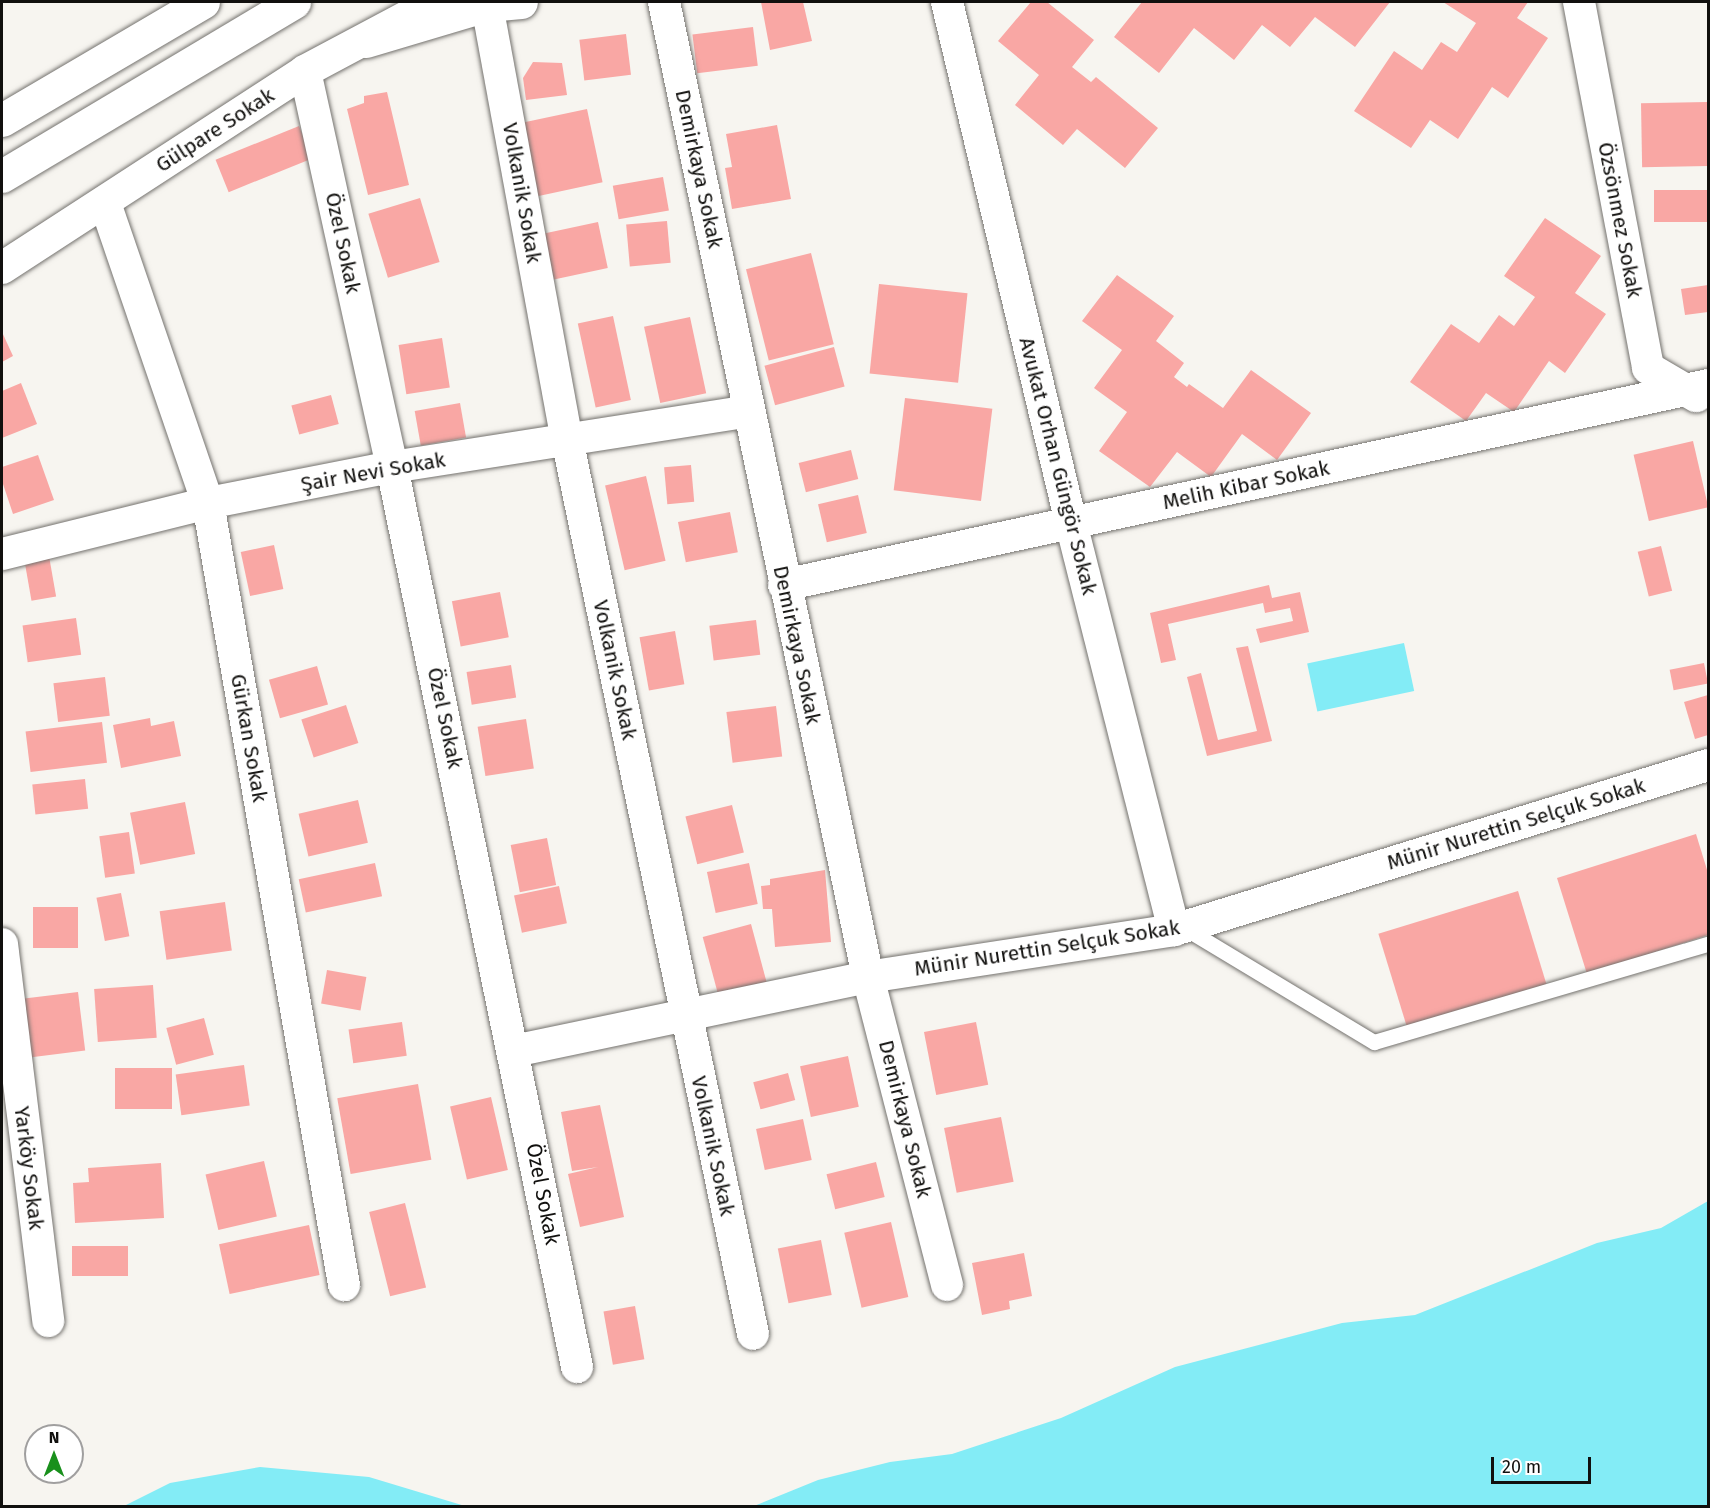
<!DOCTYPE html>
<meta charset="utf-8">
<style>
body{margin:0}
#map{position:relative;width:1710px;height:1508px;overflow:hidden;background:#f7f5f0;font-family:"Fira Sans",sans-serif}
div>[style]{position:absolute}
.water>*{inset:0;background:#83ecf6;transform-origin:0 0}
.building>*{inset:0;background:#f9a7a4;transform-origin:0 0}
.roads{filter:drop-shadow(0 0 2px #74726e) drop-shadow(0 0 2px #74726e)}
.lane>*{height:15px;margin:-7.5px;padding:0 7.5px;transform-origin:7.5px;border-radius:7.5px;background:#fff}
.street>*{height:32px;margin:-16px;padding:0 16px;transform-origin:16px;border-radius:16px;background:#fff}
.secondary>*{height:33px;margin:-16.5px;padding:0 16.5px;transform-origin:16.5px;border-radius:16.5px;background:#fff}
.primary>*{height:33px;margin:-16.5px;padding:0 16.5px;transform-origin:16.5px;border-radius:16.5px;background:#fff}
span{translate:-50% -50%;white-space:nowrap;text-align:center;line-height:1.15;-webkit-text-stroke:4.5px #fff;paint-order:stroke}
.street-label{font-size:21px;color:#11100e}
.frame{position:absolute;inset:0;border:3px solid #11100e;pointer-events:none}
.north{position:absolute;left:24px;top:1424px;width:60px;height:60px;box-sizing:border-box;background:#fff;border:2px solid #a09f9f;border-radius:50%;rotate:0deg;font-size:16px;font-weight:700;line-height:24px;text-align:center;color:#11100e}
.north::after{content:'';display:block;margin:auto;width:21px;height:27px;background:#19901c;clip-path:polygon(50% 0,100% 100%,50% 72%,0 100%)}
.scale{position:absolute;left:1491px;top:1457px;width:100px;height:27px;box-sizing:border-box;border:3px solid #11100e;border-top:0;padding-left:8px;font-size:18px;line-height:21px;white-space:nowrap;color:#11100e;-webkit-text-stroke:4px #fff;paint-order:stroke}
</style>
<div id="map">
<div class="water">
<div style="left:1404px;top:643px;width:49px;height:99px;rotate:78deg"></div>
<div style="clip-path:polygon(1708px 1201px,1708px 1506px,754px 1506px,818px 1480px,890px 1462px,952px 1454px,1061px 1418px,1175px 1367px,1342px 1323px,1415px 1315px,1597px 1243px,1661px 1228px)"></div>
<div style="clip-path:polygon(260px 1467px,369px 1477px,465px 1506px,124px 1506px,170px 1483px)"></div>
</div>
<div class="building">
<div style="clip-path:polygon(761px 2px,803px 2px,812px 41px,770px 50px)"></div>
<div style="clip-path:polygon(1031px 2px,1047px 2px,1094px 40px,1072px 67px,1091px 82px,1096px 77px,1158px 128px,1125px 168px,1077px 129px,1063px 145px,1015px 105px,1039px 75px,998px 41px)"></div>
<div style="clip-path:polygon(1142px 2px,1390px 2px,1355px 47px,1315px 17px,1290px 47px,1262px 25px,1234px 60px,1194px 28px,1159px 73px,1114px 37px)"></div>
<div style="clip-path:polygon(1443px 2px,1528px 2px,1517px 18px,1548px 38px,1508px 98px,1492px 87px,1458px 139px,1430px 120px,1411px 148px,1354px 111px,1394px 51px,1422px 70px,1441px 42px,1457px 52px,1476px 23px)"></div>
<div style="left:753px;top:27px;width:39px;height:61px;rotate:83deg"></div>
<div style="left:626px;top:34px;width:41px;height:47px;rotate:83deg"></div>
<div style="clip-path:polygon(533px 62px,562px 63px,567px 95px,526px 100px,523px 78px)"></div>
<div style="clip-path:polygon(387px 92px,409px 185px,368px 195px,347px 109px,364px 103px,364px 96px)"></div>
<div style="left:1707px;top:102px;width:64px;height:66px;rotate:89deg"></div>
<div style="left:587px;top:109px;width:75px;height:70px;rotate:78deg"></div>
<div style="clip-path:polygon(777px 125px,791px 199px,732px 209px,725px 168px,732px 167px,726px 134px)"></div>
<div style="left:299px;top:126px;width:35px;height:90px;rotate:68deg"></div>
<div style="left:663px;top:177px;width:34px;height:51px;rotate:80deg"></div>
<div style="left:1708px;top:190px;width:32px;height:54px;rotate:90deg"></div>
<div style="left:420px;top:198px;width:67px;height:54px;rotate:73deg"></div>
<div style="clip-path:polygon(1545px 218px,1601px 256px,1575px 293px,1606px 314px,1565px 373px,1549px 361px,1514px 412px,1486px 393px,1466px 421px,1410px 382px,1451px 324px,1479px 343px,1499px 315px,1514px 326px,1535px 297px,1504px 276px)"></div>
<div style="left:667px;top:221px;width:42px;height:41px;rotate:85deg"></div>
<div style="left:598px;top:222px;width:47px;height:55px;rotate:78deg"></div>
<div style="left:811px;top:253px;width:94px;height:67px;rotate:76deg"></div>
<div style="clip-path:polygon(1117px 275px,1174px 316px,1156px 341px,1184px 363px,1174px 377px,1187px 387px,1189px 384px,1223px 408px,1251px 370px,1311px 413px,1277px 460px,1242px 434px,1211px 477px,1177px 452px,1150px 487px,1099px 451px,1127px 412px,1094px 388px,1122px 350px,1082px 321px)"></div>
<div style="left:879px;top:284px;width:89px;height:90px;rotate:6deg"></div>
<div style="clip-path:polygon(1708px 285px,1708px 312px,1685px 315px,1681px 289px)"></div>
<div style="left:613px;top:316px;width:86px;height:36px;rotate:78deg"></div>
<div style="left:690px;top:317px;width:78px;height:47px;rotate:78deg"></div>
<div style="clip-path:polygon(2px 332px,13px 356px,2px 362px)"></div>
<div style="left:442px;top:338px;width:50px;height:44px;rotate:81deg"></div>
<div style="left:834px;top:347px;width:41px;height:72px;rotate:75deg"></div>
<div style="clip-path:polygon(21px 383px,37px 424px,2px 438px,2px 391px)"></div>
<div style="left:331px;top:395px;width:30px;height:41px;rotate:75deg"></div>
<div style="left:905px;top:398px;width:88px;height:93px;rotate:7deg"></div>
<div style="left:460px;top:403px;width:35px;height:46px;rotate:80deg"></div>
<div style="left:1693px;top:441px;width:68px;height:61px;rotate:77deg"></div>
<div style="left:851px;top:450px;width:30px;height:54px;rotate:76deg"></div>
<div style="clip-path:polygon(38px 455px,54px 500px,13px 514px,2px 481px,2px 467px)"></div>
<div style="left:691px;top:465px;width:37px;height:27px;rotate:85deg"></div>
<div style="left:646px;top:476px;width:87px;height:42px;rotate:77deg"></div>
<div style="left:858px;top:495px;width:39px;height:41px;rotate:77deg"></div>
<div style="left:730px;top:512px;width:41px;height:53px;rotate:79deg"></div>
<div style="left:274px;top:545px;width:45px;height:34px;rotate:78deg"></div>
<div style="left:1661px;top:546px;width:46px;height:24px;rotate:76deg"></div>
<div style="left:49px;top:556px;width:41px;height:25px;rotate:80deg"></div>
<div style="clip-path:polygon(1269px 585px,1272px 598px,1300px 592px,1309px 632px,1260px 643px,1256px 629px,1293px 621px,1290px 608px,1265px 613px,1263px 603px,1168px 624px,1176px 660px,1161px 663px,1150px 613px)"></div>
<div style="left:500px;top:592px;width:46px;height:49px;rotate:79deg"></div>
<div style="left:76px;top:618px;width:37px;height:54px;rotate:82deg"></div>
<div style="left:756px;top:620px;width:35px;height:47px;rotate:83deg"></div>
<div style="left:675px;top:631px;width:54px;height:36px;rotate:80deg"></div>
<div style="clip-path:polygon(1248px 646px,1272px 741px,1207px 756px,1187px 677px,1201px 673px,1218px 740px,1257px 731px,1236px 648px)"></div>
<div style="left:1704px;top:663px;width:21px;height:35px;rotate:79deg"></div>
<div style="left:511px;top:665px;width:33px;height:45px;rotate:81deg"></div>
<div style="left:317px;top:666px;width:40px;height:50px;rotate:74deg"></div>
<div style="left:105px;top:677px;width:39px;height:52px;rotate:83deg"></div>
<div style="clip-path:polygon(1708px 695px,1708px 735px,1695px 739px,1684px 702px)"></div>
<div style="left:346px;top:705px;width:40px;height:47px;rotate:72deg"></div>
<div style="left:776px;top:706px;width:51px;height:50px;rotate:83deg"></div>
<div style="clip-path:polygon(150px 718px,151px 726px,174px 721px,181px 756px,121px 768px,113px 725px)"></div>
<div style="left:526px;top:719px;width:50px;height:49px;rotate:81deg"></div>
<div style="left:102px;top:722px;width:41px;height:77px;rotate:83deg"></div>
<div style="left:85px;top:779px;width:30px;height:53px;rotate:84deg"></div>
<div style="left:358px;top:800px;width:44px;height:61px;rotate:77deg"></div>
<div style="left:185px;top:802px;width:53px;height:56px;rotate:79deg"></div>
<div style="left:732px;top:805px;width:49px;height:48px;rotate:76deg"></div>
<div style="left:129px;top:832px;width:42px;height:30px;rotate:82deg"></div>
<div style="clip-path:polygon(1696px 834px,1708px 873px,1708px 935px,1587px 974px,1557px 878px)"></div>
<div style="left:547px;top:838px;width:48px;height:37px;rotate:79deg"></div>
<div style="left:375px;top:863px;width:34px;height:78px;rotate:78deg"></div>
<div style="left:749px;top:863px;width:42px;height:43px;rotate:78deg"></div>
<div style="clip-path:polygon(825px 870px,831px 942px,775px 947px,772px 909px,763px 909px,761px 886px,770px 885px,770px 879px)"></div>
<div style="left:559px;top:886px;width:38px;height:46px;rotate:78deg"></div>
<div style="left:1518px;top:891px;width:99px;height:146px;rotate:73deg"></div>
<div style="left:121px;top:893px;width:44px;height:25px;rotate:79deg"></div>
<div style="left:225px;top:902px;width:49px;height:66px;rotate:82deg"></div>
<div style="left:33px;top:907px;width:45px;height:41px"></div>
<div style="left:751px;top:924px;width:65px;height:50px;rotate:75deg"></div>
<div style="left:327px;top:970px;width:40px;height:34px;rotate:10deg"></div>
<div style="left:153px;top:985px;width:53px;height:59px;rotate:86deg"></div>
<div style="left:78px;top:992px;width:59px;height:56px;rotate:83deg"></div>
<div style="left:204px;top:1018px;width:38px;height:39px;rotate:75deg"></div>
<div style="left:402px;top:1022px;width:34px;height:54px;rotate:82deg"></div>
<div style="left:976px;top:1022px;width:64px;height:53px;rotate:79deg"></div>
<div style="left:848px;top:1056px;width:52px;height:49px;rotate:78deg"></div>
<div style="left:244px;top:1065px;width:41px;height:69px;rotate:82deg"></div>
<div style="left:172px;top:1068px;width:41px;height:57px;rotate:90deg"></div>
<div style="left:788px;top:1073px;width:28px;height:36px;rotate:75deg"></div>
<div style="left:418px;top:1084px;width:77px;height:82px;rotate:80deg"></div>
<div style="left:491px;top:1097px;width:75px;height:42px;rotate:77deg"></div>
<div style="clip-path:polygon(600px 1105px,624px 1217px,580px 1227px,568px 1174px,598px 1167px,572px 1171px,561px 1112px)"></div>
<div style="left:1001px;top:1117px;width:66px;height:58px;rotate:79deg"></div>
<div style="left:803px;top:1119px;width:42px;height:48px;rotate:78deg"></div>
<div style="left:264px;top:1161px;width:57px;height:60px;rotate:77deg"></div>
<div style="left:876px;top:1162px;width:36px;height:51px;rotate:76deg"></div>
<div style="clip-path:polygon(161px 1163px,164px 1218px,75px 1223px,73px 1183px,89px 1182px,88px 1168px)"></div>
<div style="left:405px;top:1203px;width:87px;height:37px;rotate:76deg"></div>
<div style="left:891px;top:1222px;width:77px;height:48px;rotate:77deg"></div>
<div style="left:309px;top:1225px;width:51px;height:92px;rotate:78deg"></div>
<div style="left:821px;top:1240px;width:56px;height:44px;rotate:79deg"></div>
<div style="left:72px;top:1246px;width:56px;height:30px"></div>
<div style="clip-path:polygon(1024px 1253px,1032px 1296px,1009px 1301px,1010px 1309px,982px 1315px,972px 1263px)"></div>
<div style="left:635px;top:1306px;width:54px;height:32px;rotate:80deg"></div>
</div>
<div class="roads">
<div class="lane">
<div style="left:1183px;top:927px;width:223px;rotate:31.1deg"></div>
<div style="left:1374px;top:1042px;width:348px;rotate:-16.4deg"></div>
</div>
<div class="street">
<div style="left:664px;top:2px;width:996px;rotate:78.18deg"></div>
<div style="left:868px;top:977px;width:318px;rotate:75.6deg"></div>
<div style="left:947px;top:2px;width:536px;rotate:76.61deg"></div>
<div style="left:1071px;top:523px;width:420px;rotate:75.8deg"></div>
<div style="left:1579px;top:2px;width:372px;rotate:79.3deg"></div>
<div style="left:1648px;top:368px;width:56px;rotate:30.3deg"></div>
<div style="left:487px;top:5px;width:441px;rotate:79.6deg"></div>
<div style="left:567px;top:439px;width:914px;rotate:78.26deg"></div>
<div style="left:305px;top:71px;width:405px;rotate:77.6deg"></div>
<div style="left:392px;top:467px;width:919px;rotate:78.38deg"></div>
<div style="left:105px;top:203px;width:317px;rotate:71.1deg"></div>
<div style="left:208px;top:503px;width:794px;rotate:80.13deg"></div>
<div style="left:2px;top:268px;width:361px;rotate:-33deg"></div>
<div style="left:305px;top:71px;width:147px;rotate:-28deg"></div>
<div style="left:2px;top:554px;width:212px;rotate:-13.9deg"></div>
<div style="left:208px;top:503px;width:187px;rotate:-11.1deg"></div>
<div style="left:392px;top:467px;width:360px;rotate:-8.9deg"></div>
<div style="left:784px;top:585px;width:945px;rotate:-12.21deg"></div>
<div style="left:2px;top:944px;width:380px;rotate:83deg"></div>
<div style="left:514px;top:1051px;width:362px;rotate:-11.8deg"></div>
<div style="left:868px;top:977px;width:310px;rotate:-8.7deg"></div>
<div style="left:1174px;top:930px;width:559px;rotate:-17.17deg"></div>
</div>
<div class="secondary">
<div style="left:366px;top:41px;width:126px;rotate:-16.6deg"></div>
<div style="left:487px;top:5px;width:34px;rotate:-5deg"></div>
</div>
<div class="primary">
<div style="left:2px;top:120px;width:233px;rotate:-30.4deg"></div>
<div style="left:2px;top:176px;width:340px;rotate:-30.8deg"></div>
</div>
</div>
<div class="street-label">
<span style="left:215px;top:130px;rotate:-33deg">Gülpare Sokak</span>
<span style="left:699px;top:169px;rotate:78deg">Demirkaya Sokak</span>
<span style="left:522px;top:193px;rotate:80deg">Volkanik Sokak</span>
<span style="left:1620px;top:220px;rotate:79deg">Özsönmez Sokak</span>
<span style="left:343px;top:243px;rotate:78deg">Özel Sokak</span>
<span style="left:1058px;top:466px;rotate:76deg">Avukat Orhan Güngör Sokak</span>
<span style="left:373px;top:472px;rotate:-10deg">Şair Nevi Sokak</span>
<span style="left:1246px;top:485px;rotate:-12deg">Melih Kibar Sokak</span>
<span style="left:797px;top:645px;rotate:78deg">Demirkaya Sokak</span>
<span style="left:615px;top:670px;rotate:78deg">Volkanik Sokak</span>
<span style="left:445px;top:718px;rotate:78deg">Özel Sokak</span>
<span style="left:249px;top:738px;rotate:80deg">Gürkan Sokak</span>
<span style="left:1516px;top:824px;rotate:-17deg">Münir Nurettin Selçuk Sokak</span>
<span style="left:1047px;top:948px;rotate:-9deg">Münir Nurettin Selçuk Sokak</span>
<span style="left:905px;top:1119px;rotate:76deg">Demirkaya Sokak</span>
<span style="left:713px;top:1146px;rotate:78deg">Volkanik Sokak</span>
<span style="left:29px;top:1168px;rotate:83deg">Yarköy Sokak</span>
<span style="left:543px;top:1194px;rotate:79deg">Özel Sokak</span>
</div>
<div class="frame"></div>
<div class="north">N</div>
<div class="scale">20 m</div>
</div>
